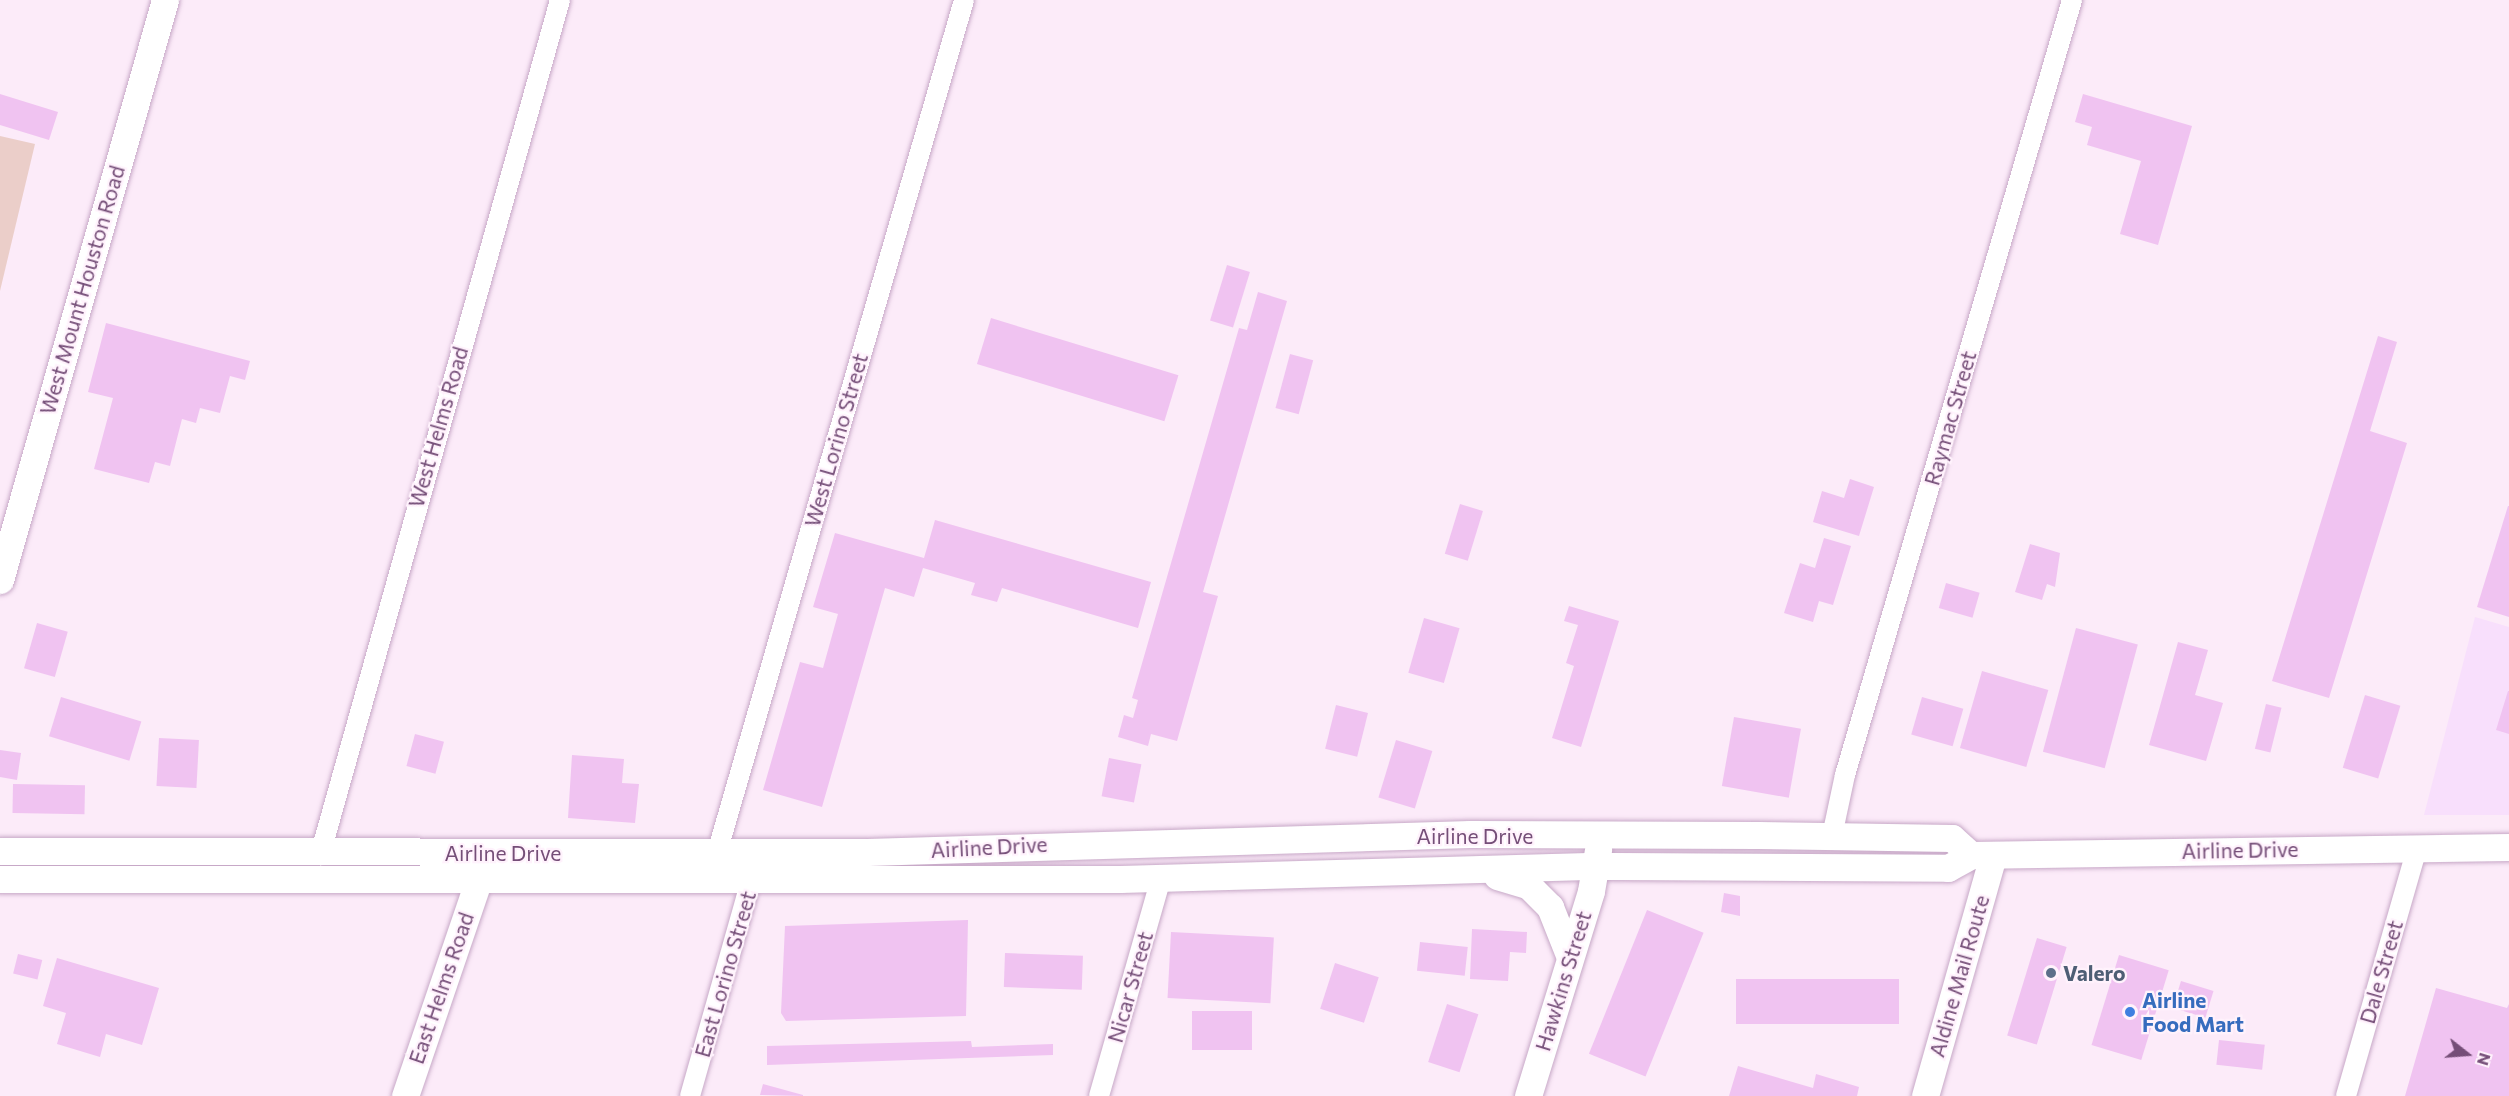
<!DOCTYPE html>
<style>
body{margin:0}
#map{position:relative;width:2509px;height:1096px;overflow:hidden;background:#fcebf9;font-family:Commissioner,sans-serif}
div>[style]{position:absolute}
.commercial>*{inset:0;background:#f8dffc}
.green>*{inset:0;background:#ebcec9}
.building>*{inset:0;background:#f0c3f1;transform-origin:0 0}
.roads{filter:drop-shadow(0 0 2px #c7a8c7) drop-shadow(0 0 2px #c7a8c7)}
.street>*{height:20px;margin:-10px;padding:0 10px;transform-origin:10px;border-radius:10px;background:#fff}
.secondary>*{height:27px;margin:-13.5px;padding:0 13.5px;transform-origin:13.5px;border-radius:13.5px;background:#fff}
.dots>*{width:16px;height:16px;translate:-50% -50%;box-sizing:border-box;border:3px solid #fff2fc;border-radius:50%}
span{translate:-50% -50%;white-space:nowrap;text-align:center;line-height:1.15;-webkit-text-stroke:4.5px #fff2fc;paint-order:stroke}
.street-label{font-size:21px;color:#754e78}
.service-label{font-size:21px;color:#4e5e75;font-weight:700}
.left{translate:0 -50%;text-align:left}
.shop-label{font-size:21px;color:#366cbe;font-weight:700}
.north{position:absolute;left:2437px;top:1024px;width:60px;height:60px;-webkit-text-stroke:4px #fff2fc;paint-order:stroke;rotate:107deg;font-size:16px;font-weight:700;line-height:24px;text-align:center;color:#754e78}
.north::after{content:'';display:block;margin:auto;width:21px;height:27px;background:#754e78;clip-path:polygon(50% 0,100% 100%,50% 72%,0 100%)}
</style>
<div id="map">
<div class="commercial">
<div style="clip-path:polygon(2475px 617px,2509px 627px,2509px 815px,2424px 815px)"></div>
</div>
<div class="green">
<div style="clip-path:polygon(0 136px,35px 144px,0 291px)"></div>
</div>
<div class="building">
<div style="clip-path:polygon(0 94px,58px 112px,49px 140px,0 125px)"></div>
<div style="clip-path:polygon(2083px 94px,2192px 126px,2158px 245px,2120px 234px,2141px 161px,2087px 145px,2092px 127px,2075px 122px)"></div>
<div style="left:1227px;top:265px;width:24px;height:58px;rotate:17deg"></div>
<div style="clip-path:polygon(1258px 292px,1287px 301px,1203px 592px,1218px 596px,1177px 741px,1151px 734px,1148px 746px,1118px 737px,1124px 715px,1133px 718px,1138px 700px,1132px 698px,1239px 328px,1247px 330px)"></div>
<div style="left:991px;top:318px;width:196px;height:48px;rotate:17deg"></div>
<div style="clip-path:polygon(106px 323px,250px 361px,245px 380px,230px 376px,220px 413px,200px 408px,196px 423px,182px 419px,170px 466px,155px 462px,149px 483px,94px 469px,113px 398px,88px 392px)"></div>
<div style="clip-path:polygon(2378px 336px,2397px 342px,2370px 431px,2407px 443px,2329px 698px,2272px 681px)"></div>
<div style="left:1290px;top:354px;width:24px;height:56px;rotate:15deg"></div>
<div style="clip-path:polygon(1850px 479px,1874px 487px,1859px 536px,1813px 522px,1822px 491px,1844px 498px)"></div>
<div style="left:1460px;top:504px;width:24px;height:52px;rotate:17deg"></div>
<div style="clip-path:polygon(2508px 506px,2509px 506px,2509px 617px,2477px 607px)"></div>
<div style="clip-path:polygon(935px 520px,1151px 582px,1138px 628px,1002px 588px,997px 602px,971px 595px,975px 583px,923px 568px,914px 597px,885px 588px,822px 807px,763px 790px,800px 662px,823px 668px,838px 614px,813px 607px,835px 533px,924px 558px)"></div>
<div style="clip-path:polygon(1824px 538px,1851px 546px,1833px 605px,1819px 601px,1813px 622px,1784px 613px,1800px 563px,1815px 568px)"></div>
<div style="clip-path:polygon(2030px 544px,2060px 553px,2055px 587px,2047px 584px,2042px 600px,2015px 592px)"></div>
<div style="left:1946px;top:583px;width:35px;height:26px;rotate:16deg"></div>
<div style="clip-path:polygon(1569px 606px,1619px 621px,1581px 747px,1552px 738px,1574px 666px,1566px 663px,1578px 625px,1564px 621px)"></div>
<div style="left:1424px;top:618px;width:37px;height:57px;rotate:16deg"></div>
<div style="left:37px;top:623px;width:32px;height:47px;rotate:16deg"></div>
<div style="left:2076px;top:628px;width:64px;height:128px;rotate:15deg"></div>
<div style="clip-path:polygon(2178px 642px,2208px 650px,2195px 695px,2223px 703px,2206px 761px,2149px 745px)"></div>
<div style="left:1982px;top:671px;width:69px;height:80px;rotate:16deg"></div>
<div style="clip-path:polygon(2508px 691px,2509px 691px,2509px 734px,2496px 730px)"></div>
<div style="left:2365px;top:695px;width:37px;height:76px;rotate:17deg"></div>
<div style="left:61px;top:697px;width:84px;height:41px;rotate:17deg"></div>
<div style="left:1922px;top:697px;width:43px;height:39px;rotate:16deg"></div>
<div style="left:2266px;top:704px;width:16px;height:46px;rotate:14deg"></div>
<div style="left:1336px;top:705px;width:33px;height:45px;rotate:14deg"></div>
<div style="left:1734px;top:717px;width:68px;height:70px;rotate:10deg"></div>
<div style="left:415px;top:734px;width:30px;height:33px;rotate:15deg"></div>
<div style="left:159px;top:738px;width:40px;height:48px;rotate:3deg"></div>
<div style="left:1396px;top:740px;width:38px;height:60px;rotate:17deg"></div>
<div style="clip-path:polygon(0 750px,21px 753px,17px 780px,0 777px)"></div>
<div style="clip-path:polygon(572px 755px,624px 759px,622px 783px,639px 784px,635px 823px,568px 818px)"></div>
<div style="left:1109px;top:758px;width:33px;height:39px;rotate:11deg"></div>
<div style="left:13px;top:784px;width:72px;height:29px;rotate:1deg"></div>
<div style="clip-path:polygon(1724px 893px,1740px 896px,1740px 916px,1721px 912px)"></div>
<div style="left:1647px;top:910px;width:61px;height:155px;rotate:22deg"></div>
<div style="clip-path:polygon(968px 920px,966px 1016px,786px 1021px,781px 1013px,785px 926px)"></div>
<div style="clip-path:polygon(1472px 929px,1527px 932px,1526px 953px,1510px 952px,1508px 981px,1470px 979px)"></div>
<div style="left:1171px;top:932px;width:103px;height:66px;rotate:3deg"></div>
<div style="left:2037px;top:938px;width:31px;height:102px;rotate:17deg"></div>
<div style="left:1420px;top:942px;width:48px;height:29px;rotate:6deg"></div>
<div style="left:1005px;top:953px;width:78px;height:34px;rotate:2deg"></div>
<div style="left:18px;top:954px;width:25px;height:20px;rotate:14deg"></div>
<div style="left:2119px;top:955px;width:52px;height:94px;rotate:17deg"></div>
<div style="clip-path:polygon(57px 958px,159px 988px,142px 1045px,106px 1034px,100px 1057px,57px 1044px,66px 1013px,43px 1006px)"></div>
<div style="left:1335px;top:963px;width:46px;height:48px;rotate:18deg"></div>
<div style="left:1899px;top:979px;width:45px;height:163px;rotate:90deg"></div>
<div style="left:2181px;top:981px;width:34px;height:28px;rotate:17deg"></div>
<div style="clip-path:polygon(2436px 988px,2507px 1008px,2509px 1004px,2509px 1096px,2405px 1096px)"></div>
<div style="left:1447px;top:1004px;width:33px;height:61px;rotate:18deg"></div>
<div style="left:1252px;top:1011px;width:39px;height:60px;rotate:90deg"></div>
<div style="left:2219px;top:1040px;width:46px;height:25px;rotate:6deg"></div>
<div style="clip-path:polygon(971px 1041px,972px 1047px,1053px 1044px,1053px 1055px,767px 1065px,767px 1046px)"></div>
<div style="clip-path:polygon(1738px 1066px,1813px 1088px,1816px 1074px,1859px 1087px,1857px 1096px,1729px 1096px)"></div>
<div style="clip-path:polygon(763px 1084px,803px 1095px,803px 1096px,760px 1095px)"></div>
</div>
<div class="roads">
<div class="street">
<div style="left:1832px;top:836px;width:62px;rotate:-78deg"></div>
<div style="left:1845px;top:775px;width:808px;rotate:-73.67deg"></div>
<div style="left:320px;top:855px;width:888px;rotate:-74.32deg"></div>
<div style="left:714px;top:863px;width:898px;rotate:-73.84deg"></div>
<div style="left:690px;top:1096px;width:239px;rotate:-74.2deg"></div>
<div style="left:1099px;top:1096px;width:227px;rotate:-74.1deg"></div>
<div style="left:2346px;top:1096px;width:257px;rotate:-74deg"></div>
</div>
<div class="secondary">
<div style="left:0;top:580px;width:603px;rotate:-74.12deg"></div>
<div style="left:0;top:851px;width:867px;rotate:0.07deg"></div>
<div style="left:867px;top:852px;width:603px;rotate:-1.71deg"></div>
<div style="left:1470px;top:834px;width:288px;rotate:0.2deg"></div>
<div style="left:1758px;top:835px;width:194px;rotate:0.9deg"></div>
<div style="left:1952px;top:838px;width:25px;rotate:42deg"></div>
<div style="left:1497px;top:876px;width:34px;rotate:17deg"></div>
<div style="left:1529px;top:886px;width:30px;rotate:45deg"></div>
<div style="left:1550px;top:907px;width:52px;rotate:68.4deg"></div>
<div style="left:0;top:879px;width:1120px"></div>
<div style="left:1120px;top:879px;width:477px;rotate:-1.6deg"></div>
<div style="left:1597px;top:866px;width:351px;rotate:0.3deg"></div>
<div style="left:1948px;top:868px;width:26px;rotate:-29deg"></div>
<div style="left:1971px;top:855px;width:538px;rotate:-0.85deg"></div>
<div style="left:405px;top:1096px;width:227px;rotate:-71.2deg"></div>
<div style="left:1528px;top:1096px;width:214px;rotate:-72.9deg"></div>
<div style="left:1591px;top:891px;width:42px;rotate:-80.3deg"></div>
<div style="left:1925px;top:1096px;width:250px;rotate:-74.2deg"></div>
</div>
</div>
<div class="dots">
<div style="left:2051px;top:973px;background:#5c6f8a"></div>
<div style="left:2130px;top:1012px;background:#3f7fe0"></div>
</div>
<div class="street-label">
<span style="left:82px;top:290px;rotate:-74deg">West Mount Houston Road</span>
<span style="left:1950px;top:418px;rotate:-74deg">Raymac Street</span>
<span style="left:438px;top:427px;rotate:-74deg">West Helms Road</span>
<span style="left:836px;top:440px;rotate:-74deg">West Lorino Street</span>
<span style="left:1475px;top:836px">Airline Drive</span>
<span style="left:989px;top:847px;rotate:-3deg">Airline Drive</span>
<span style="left:2240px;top:850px;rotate:-1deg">Airline Drive</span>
<span style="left:503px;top:853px">Airline Drive</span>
<span style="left:2381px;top:972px;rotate:-74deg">Dale Street</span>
<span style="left:725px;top:974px;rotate:-74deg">East Lorino Street</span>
<span style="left:1959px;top:976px;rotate:-74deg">Aldine Mail Route</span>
<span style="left:1563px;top:981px;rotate:-73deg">Hawkins Street</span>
<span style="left:1130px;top:987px;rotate:-74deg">Nicar Street</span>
<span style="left:441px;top:988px;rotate:-71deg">East Helms Road</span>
</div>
<div class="service-label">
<span class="left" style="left:2063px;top:973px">Valero</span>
</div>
<div class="shop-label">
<span class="left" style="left:2142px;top:1012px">Airline<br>Food Mart</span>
</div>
<div class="north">N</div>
</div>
